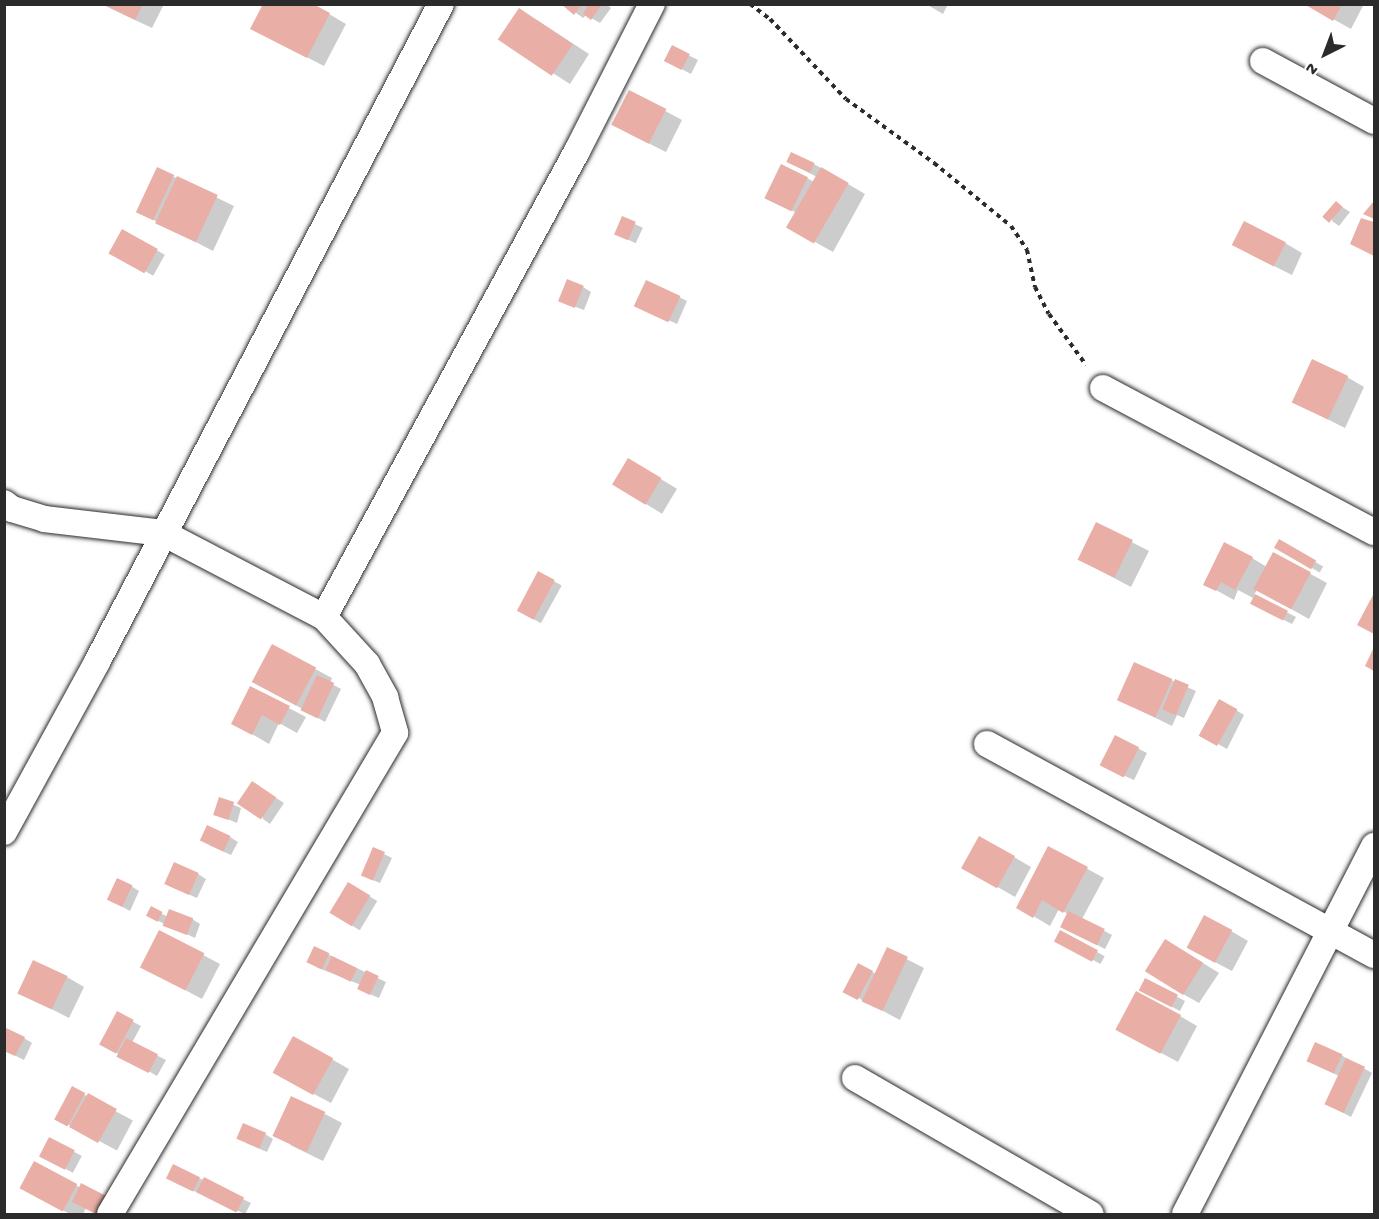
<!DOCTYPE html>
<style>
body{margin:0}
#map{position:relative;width:1379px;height:1219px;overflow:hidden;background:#fff;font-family:"Gochi Hand",sans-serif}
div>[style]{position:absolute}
.shadow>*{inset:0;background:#0003;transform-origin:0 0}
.building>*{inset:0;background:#e9afa6;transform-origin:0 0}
.path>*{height:4px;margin-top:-2px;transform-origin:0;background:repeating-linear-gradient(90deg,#2b2b2b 0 4.5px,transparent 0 9px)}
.roads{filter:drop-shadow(0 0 2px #2b2b2b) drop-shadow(0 0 2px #2b2b2b)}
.minor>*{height:26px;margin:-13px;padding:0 13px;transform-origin:13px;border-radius:13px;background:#fff}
span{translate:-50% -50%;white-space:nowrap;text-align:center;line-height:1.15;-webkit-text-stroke:4.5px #fff;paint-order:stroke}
.frame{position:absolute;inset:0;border:6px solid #2b2b2b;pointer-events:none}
.north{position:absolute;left:1295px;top:24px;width:60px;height:60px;-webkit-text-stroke:4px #fff;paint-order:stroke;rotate:222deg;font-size:16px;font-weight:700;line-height:24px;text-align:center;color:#2b2b2b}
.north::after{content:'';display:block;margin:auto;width:21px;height:27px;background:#2b2b2b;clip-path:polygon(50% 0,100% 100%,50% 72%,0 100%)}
</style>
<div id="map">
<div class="shadow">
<div style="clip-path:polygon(101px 4px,164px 4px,152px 28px)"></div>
<div style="clip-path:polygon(564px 4px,606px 4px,611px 8px,600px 23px,586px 15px,583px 18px)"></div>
<div style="clip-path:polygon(926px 4px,948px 4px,943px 14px)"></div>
<div style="clip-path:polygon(1306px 4px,1364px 4px,1351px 29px)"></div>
<div style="clip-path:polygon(329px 14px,346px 24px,324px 66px,269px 38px)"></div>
<div style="clip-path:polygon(537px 20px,589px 54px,570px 84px,501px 40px)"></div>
<div style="clip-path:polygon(672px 47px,698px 60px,691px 74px,674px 65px)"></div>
<div style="clip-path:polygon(630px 92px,682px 120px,666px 152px,630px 134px)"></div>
<div style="clip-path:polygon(814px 164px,865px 194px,833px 252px,806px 237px,797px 213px,774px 202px,807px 178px,814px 182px,817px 177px,796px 166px)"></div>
<div style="clip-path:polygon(158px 169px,234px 206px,213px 251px,146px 216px)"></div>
<div style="clip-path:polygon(1336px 203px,1350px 212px,1339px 226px,1332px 221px)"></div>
<div style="left:622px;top:218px;width:23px;height:17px;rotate:25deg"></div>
<div style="left:122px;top:231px;width:49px;height:24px;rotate:29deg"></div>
<div style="clip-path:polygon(1285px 243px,1302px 253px,1292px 275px,1250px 254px)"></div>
<div style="clip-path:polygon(583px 287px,591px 292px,584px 310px,568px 304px)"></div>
<div style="clip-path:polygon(679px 297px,687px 301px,677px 324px,644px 309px)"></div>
<div style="clip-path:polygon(1347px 377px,1364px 387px,1345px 428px,1293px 402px)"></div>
<div style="left:629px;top:460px;width:56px;height:29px;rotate:31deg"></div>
<div style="clip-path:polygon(1097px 524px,1149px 551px,1131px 587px,1097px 569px)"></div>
<div style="left:1279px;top:541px;width:51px;height:7px;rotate:30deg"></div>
<div style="clip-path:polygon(1274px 554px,1327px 583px,1309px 619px,1257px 590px,1254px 595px,1296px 617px,1292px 624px,1260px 608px,1255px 599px,1238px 590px,1234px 600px,1205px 584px,1252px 558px,1267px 567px)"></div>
<div style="left:539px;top:573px;width:26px;height:43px;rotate:29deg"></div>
<div style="clip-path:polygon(1374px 596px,1374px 633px,1359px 624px)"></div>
<div style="clip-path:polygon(272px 646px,332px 678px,330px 683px,341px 689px,325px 722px,271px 691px)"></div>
<div style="clip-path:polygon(1135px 664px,1196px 691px,1184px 718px,1177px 715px,1172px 726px,1119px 700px)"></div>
<div style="clip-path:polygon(250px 688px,306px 717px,297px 733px,279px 723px,269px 744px,233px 723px)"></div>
<div style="clip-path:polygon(1236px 710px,1244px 715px,1227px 749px,1202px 735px)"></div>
<div style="clip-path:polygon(1116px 737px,1147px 753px,1134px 780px,1111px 770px)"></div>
<div style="clip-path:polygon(261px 788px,284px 803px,270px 824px,263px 819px)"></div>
<div style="clip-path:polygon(220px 799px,241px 808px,237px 823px,215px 814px)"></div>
<div style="clip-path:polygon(230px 837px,238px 842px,231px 855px,209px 845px)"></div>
<div style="clip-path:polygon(1049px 848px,1104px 878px,1082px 919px,1112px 935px,1105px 949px,1070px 931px,1068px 914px,1059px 909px,1050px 926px,1018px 907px)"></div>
<div style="clip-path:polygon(384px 854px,392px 858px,380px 883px,370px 879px)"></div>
<div style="clip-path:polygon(1014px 857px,1031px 867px,1015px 897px,963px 867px)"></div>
<div style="clip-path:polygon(198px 874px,206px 879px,197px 898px,174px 888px)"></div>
<div style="left:349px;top:884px;width:33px;height:34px;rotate:31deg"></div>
<div style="clip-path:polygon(131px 886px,139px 891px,130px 911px,117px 904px)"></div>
<div style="clip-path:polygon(151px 908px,168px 917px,192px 919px,200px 924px,195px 938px,156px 920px)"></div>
<div style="clip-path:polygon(1231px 931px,1248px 941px,1232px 971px,1205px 957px)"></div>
<div style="clip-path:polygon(160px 932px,220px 964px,202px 999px,159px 976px)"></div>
<div style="left:1061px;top:932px;width:50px;height:9px;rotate:29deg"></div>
<div style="clip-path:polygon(315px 948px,386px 982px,379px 998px,367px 993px,361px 985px,316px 967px)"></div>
<div style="clip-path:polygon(887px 949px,924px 968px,900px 1020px,845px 991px,859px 965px,876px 974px)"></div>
<div style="clip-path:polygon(1182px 950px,1219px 973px,1199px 1003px,1183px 994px)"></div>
<div style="clip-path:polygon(67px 977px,84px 987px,69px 1018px,20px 993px)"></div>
<div style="clip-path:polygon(1146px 980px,1185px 1001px,1180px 1011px,1149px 995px)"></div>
<div style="clip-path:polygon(117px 1013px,141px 1026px,132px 1043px,166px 1060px,157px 1076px,101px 1044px)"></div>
<div style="clip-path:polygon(1180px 1016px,1197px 1026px,1178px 1062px,1135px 1039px)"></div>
<div style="clip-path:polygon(24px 1038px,32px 1043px,24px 1060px,4px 1050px)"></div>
<div style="clip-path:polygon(294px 1038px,349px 1069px,331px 1103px,291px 1082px)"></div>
<div style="clip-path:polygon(1341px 1055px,1372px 1073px,1351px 1117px,1334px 1108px,1339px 1076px,1316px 1065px)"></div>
<div style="left:72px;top:1088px;width:69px;height:34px;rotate:28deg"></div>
<div style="clip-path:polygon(325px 1114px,342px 1123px,323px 1161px,290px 1145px)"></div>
<div style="clip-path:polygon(265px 1134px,273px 1139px,267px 1152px,246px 1143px)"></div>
<div style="left:50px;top:1139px;width:36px;height:19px;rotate:28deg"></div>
<div style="clip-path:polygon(34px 1163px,81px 1188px,86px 1208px,83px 1214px,70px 1214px,38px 1197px)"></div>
<div style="clip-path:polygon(199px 1178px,251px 1203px,245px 1214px,176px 1183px)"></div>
</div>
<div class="building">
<div style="clip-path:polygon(103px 4px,143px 4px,135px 20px)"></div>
<div style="clip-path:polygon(263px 4px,313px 4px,330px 13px,307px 58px,250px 29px)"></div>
<div style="clip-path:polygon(561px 4px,582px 4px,574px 15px)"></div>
<div style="clip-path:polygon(589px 4px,602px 4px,591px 20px,583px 14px)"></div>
<div style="clip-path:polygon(1304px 4px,1342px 4px,1333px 21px)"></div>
<div style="left:519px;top:8px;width:65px;height:38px;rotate:34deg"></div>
<div style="left:672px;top:45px;width:20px;height:18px;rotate:27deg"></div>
<div style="left:629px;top:90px;width:42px;height:39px;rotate:27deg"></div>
<div style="left:791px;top:152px;width:26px;height:11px;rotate:25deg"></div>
<div style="left:781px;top:164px;width:30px;height:38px;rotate:26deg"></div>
<div style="left:157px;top:167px;width:19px;height:50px;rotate:25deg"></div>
<div style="left:821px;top:167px;width:32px;height:70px;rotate:30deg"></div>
<div style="left:177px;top:176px;width:45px;height:52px;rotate:25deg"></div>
<div style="left:1336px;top:201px;width:9px;height:21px;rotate:41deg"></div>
<div style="clip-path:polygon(1374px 201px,1374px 219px,1363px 214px)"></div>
<div style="left:622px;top:216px;width:15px;height:20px;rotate:23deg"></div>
<div style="clip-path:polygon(1361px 218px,1374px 222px,1374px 256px,1350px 244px)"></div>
<div style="left:1244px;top:221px;width:47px;height:27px;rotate:27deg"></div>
<div style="left:122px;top:229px;width:41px;height:28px;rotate:29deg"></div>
<div style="left:567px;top:279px;width:18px;height:24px;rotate:22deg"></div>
<div style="left:646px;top:280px;width:38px;height:29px;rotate:25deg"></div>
<div style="left:1312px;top:359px;width:40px;height:48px;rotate:25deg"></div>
<div style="left:628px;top:458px;width:39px;height:31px;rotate:31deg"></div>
<div style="left:1096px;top:522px;width:41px;height:42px;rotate:26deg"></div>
<div style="left:1279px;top:539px;width:43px;height:10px;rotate:30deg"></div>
<div style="clip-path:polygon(1224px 542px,1253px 557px,1235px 590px,1221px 582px,1216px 591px,1203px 585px)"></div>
<div style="left:1273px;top:552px;width:43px;height:42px;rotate:28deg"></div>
<div style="left:538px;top:571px;width:19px;height:45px;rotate:28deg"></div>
<div style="clip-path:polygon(1374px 593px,1374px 634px,1357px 625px)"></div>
<div style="left:1255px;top:594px;width:37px;height:11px;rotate:27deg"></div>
<div style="left:272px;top:644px;width:50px;height:43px;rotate:28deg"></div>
<div style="clip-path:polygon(1374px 647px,1374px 671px,1365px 666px)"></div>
<div style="left:1134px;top:662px;width:42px;height:42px;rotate:24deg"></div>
<div style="left:317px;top:675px;width:19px;height:39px;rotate:25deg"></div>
<div style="left:1175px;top:679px;width:15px;height:33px;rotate:23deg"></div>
<div style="clip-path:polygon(250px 686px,290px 706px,280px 725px,262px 715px,252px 735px,231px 724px)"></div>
<div style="left:1219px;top:699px;width:21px;height:42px;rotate:29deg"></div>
<div style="left:1115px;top:735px;width:27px;height:34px;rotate:27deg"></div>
<div style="left:252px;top:781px;width:29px;height:27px;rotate:34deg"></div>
<div style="left:219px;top:797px;width:16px;height:19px;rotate:18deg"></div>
<div style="left:207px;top:825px;width:26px;height:17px;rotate:25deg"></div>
<div style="left:979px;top:836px;width:41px;height:37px;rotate:29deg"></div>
<div style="clip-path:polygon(1048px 846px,1088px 867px,1063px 913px,1042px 900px,1033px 918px,1016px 908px)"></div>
<div style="left:373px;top:847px;width:13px;height:31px;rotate:23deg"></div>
<div style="left:174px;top:862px;width:27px;height:24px;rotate:24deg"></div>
<div style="left:117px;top:878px;width:17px;height:24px;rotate:25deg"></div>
<div style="left:348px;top:882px;width:26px;height:36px;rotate:31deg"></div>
<div style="left:151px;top:906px;width:13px;height:11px;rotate:27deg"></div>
<div style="left:169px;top:909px;width:26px;height:18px;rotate:21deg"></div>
<div style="left:1068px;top:911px;width:41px;height:18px;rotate:26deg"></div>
<div style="left:1204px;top:915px;width:32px;height:37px;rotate:28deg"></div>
<div style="left:159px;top:930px;width:51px;height:42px;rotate:27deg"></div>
<div style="left:1060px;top:930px;width:43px;height:13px;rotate:28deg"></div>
<div style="left:1165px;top:939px;width:45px;height:38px;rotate:32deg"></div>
<div style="left:314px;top:946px;width:17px;height:18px;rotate:25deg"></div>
<div style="left:887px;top:947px;width:23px;height:60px;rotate:25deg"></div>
<div style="left:332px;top:956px;width:28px;height:15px;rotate:26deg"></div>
<div style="left:33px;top:960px;width:38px;height:37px;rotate:25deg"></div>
<div style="left:858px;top:963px;width:17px;height:33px;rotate:28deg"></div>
<div style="left:366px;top:970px;width:14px;height:21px;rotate:25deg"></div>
<div style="left:1145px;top:978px;width:37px;height:14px;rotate:27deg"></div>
<div style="left:1136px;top:991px;width:51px;height:44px;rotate:28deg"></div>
<div style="left:117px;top:1011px;width:19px;height:38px;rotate:28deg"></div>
<div style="clip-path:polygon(4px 1027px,25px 1037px,15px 1056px,4px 1051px)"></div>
<div style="left:293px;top:1036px;width:46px;height:42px;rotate:29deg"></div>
<div style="left:126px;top:1038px;width:36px;height:21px;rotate:27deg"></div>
<div style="left:1315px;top:1042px;width:30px;height:21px;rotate:24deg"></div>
<div style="left:1346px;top:1058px;width:21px;height:51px;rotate:25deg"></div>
<div style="left:72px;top:1086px;width:15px;height:38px;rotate:28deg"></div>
<div style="left:88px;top:1093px;width:33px;height:39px;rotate:29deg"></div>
<div style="left:291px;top:1096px;width:38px;height:44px;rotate:25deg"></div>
<div style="left:243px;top:1123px;width:25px;height:17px;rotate:23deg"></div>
<div style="left:49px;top:1137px;width:29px;height:22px;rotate:27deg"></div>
<div style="left:34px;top:1161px;width:49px;height:31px;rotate:28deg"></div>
<div style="left:173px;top:1164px;width:30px;height:16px;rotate:26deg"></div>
<div style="left:204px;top:1177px;width:45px;height:17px;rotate:27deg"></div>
<div style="clip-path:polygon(81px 1183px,110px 1198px,102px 1214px,96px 1214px,72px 1202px)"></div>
</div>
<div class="path">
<div style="left:750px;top:4px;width:25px;rotate:37deg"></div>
<div style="left:770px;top:19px;width:110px;rotate:46.5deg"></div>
<div style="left:846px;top:99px;width:109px;rotate:36deg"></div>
<div style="left:934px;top:163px;width:99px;rotate:39.3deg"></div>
<div style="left:1011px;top:226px;width:29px;rotate:56deg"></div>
<div style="left:1027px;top:250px;width:38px;rotate:78deg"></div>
<div style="left:1035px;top:287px;width:30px;rotate:63deg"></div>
<div style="left:1049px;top:314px;width:63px;rotate:54deg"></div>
</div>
<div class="roads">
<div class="minor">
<div style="left:1263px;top:61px;width:126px;rotate:28.4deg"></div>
<div style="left:1103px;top:388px;width:307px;rotate:28deg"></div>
<div style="left:4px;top:503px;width:10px;rotate:37deg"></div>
<div style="left:12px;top:509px;width:34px;rotate:17deg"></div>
<div style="left:44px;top:519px;width:120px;rotate:6.7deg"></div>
<div style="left:163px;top:533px;width:182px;rotate:27.6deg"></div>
<div style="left:324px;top:617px;width:64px;rotate:47.5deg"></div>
<div style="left:367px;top:664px;width:38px;rotate:61deg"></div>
<div style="left:385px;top:697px;width:37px;rotate:74deg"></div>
<div style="left:395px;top:733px;width:559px;rotate:120.65deg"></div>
<div style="left:324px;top:617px;width:530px;rotate:-61.5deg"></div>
<div style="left:577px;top:151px;width:165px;rotate:-63deg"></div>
<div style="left:987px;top:744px;width:441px;rotate:28.6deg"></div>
<div style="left:4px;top:832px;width:194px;rotate:-61.3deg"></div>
<div style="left:97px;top:662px;width:742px;rotate:-62.4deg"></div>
<div style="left:855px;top:1078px;width:272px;rotate:30deg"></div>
<div style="left:1185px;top:1214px;width:414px;rotate:-62.8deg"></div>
</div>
</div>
<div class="frame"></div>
<div class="north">N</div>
</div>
